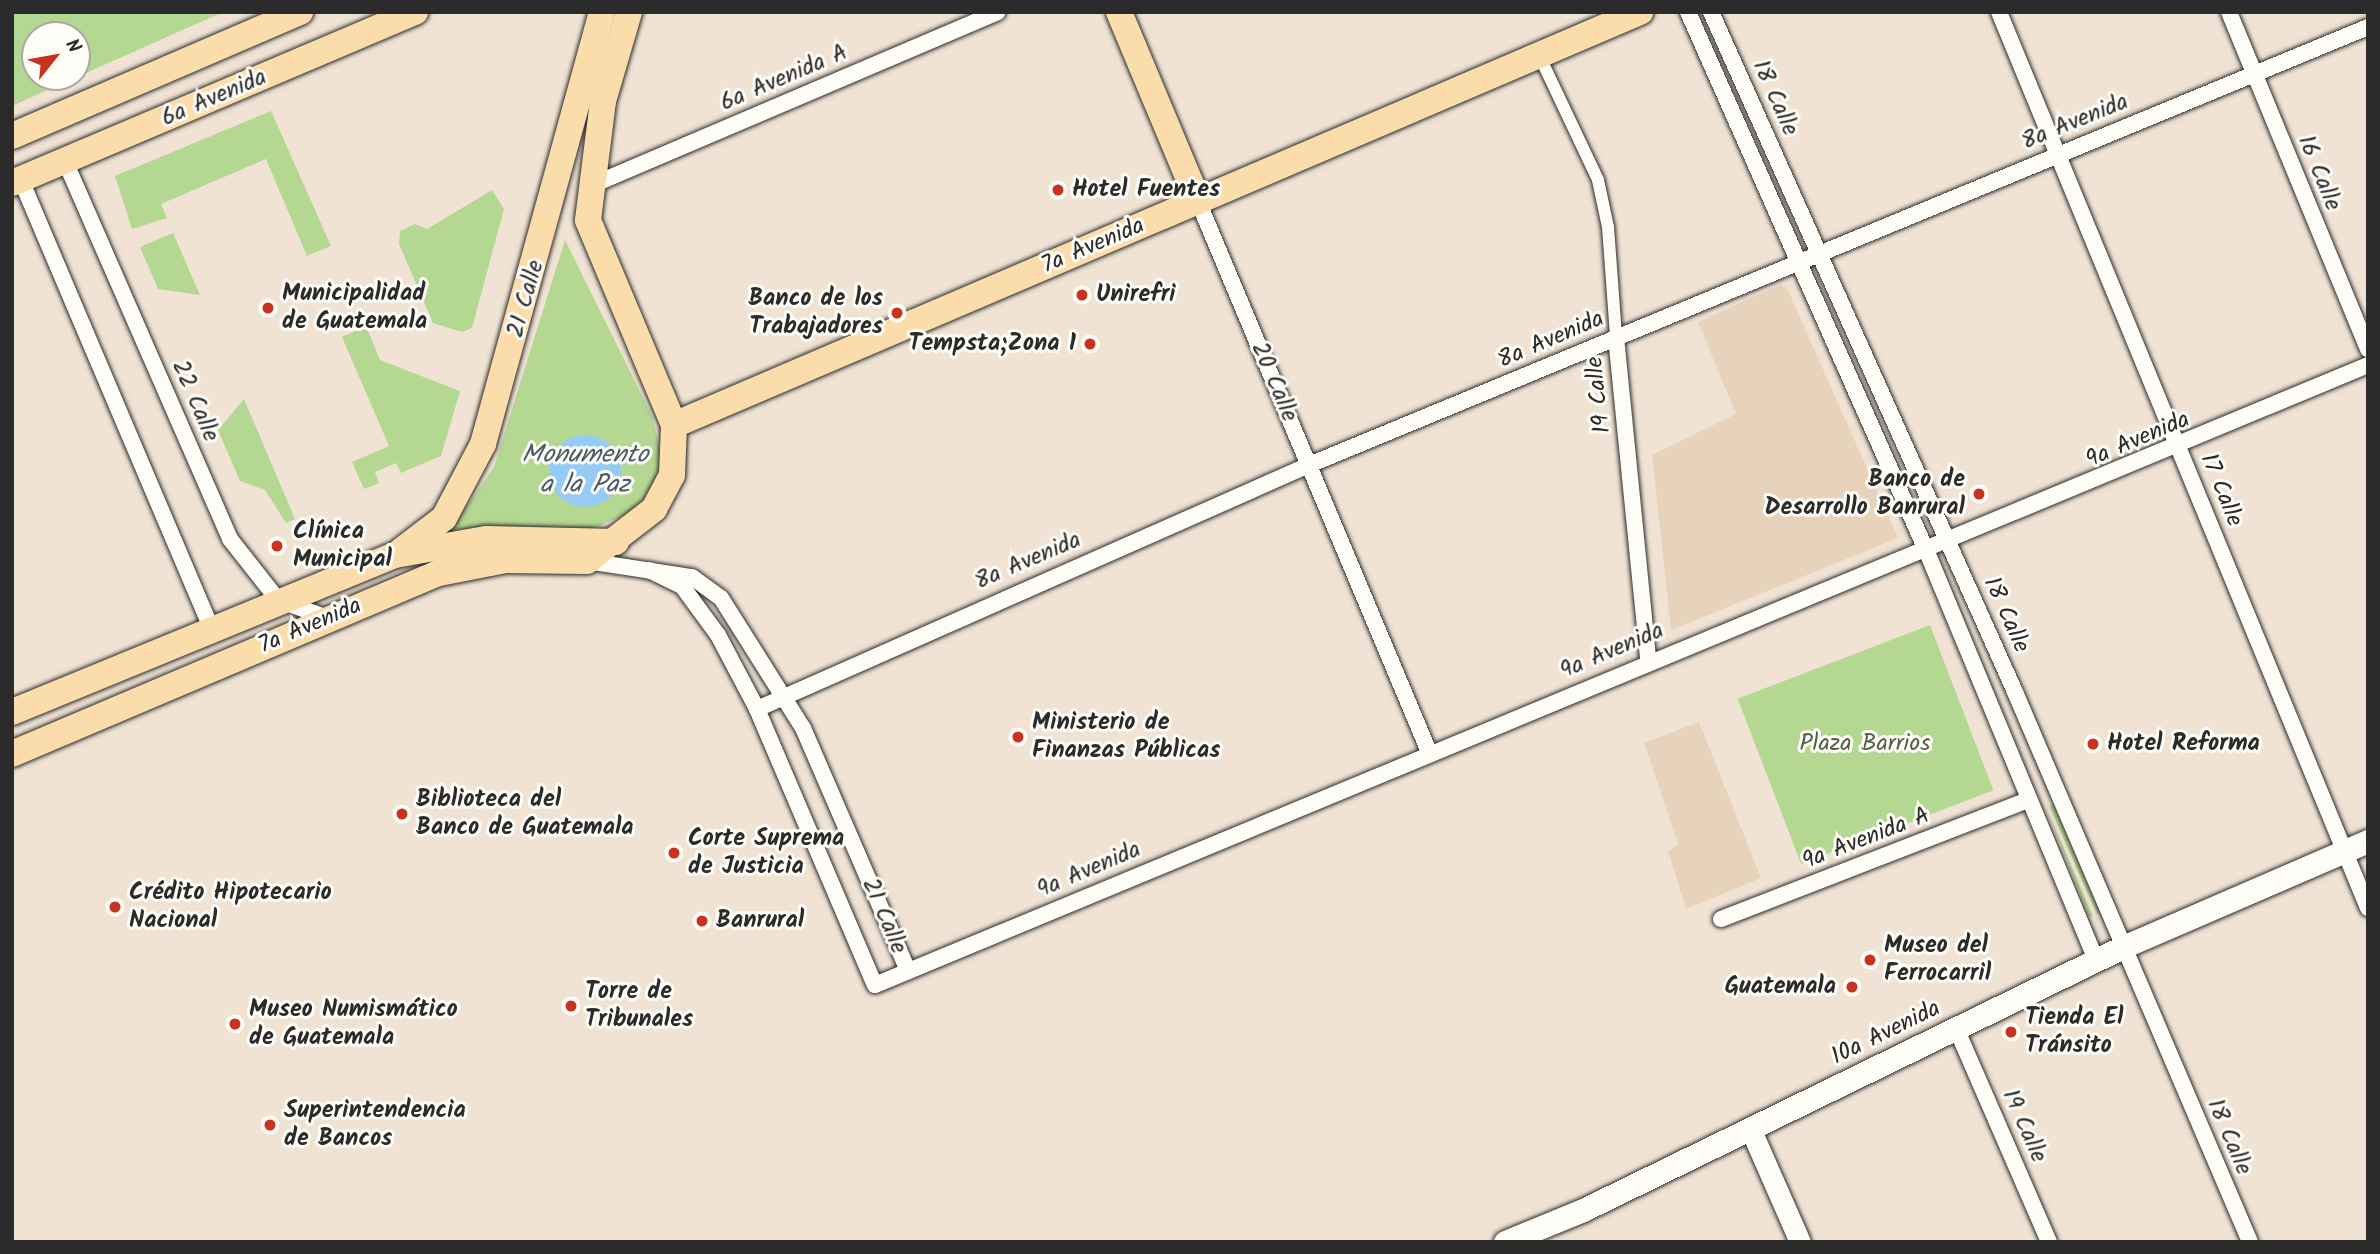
<!DOCTYPE html>
<meta charset="utf-8">
<style>
body{margin:0}
#map{position:relative;width:2380px;height:1254px;overflow:hidden;background:#f0e3d4;font-family:Kalam,sans-serif}
div>[style]{position:absolute}
.built>*{inset:0;background:#e7d2bc}
.green>*{inset:0;background:#b4d892;transform-origin:0 0}
.water>*{inset:0;background:#95cbf4}
.round{border-radius:50%}
.roads{filter:drop-shadow(0 0 2px #2b2b2b) drop-shadow(0 0 2px #2b2b2b)}
.pedestrian>*{height:12px;margin:-6px;padding:0 6px;transform-origin:6px;border-radius:6px;background:#fdfcf7}
.minor>*{height:16px;margin:-8px;padding:0 8px;transform-origin:8px;border-radius:8px;background:#fdfcf7}
.tertiary>*{height:21px;margin:-10.5px;padding:0 10.5px;transform-origin:10.5px;border-radius:10.5px;background:#fdfcf7}
.secondary>*{height:23px;margin:-11.5px;padding:0 11.5px;transform-origin:11.5px;border-radius:11.5px;background:#fdfcf7}
.primary>*{height:26px;margin:-13px;padding:0 13px;transform-origin:13px;border-radius:13px;background:#fbddab}
.dots>*{width:19px;height:19px;translate:-50% -50%;box-sizing:border-box;border:4px solid #fdfcf7;border-radius:50%}
span{translate:-50% -50%;white-space:nowrap;text-align:center;line-height:1.15;-webkit-text-stroke:6px #fdfcf7;paint-order:stroke}
.street-label{font-size:24px;color:#2b2b2b}
.poi-label{font-size:24px;color:#2b2b2b;font-weight:700}
.left{translate:0 -50%;text-align:left}
.right{translate:-100% -50%;text-align:right}
.park-label{font-size:24px;color:#545f4a}
.water-label{font-size:26px;color:#4b5b67;font-style:italic}
.frame{position:absolute;inset:0;border:14px solid #2b2b2b;pointer-events:none}
.north{position:absolute;left:21px;top:21px;width:70px;height:70px;box-sizing:border-box;background:#fdfcf7;border:2px solid #a9a8a5;border-radius:50%;rotate:59deg;font-size:19px;font-weight:700;line-height:28px;text-align:center;color:#2b2b2b}
.north::after{content:'';display:block;margin:auto;width:24px;height:32px;background:#c8321e;clip-path:polygon(50% 0,100% 100%,50% 72%,0 100%)}
</style>
<div id="map">
<div class="built">
<div style="clip-path:polygon(1780px 285px,1787px 288px,1898px 538px,1671px 630px,1652px 455px,1736px 414px,1698px 322px)"></div>
<div style="clip-path:polygon(1699px 722px,1761px 878px,1686px 909px,1668px 851px,1678px 845px,1644px 743px)"></div>
</div>
<div class="green">
<div style="clip-path:polygon(12px 12px,223px 12px,77px 77px,77px 35px,35px 35px,35px 77px,76px 77px,12px 106px)"></div>
<div style="clip-path:polygon(271px 111px,331px 246px,307px 256px,266px 159px,161px 204px,167px 218px,132px 229px,115px 176px)"></div>
<div style="clip-path:polygon(492px 190px,504px 209px,472px 328px,462px 332px,433px 323px,399px 244px,400px 231px,415px 224px,427px 229px)"></div>
<div style="clip-path:polygon(173px 233px,200px 295px,158px 289px,140px 247px)"></div>
<div style="clip-path:polygon(565px 240px,653px 418px,661px 455px,653px 489px,629px 513px,594px 528px,451px 529px,494px 467px)"></div>
<div style="clip-path:polygon(366px 326px,380px 360px,460px 391px,441px 456px,401px 473px,396px 463px,375px 472px,379px 483px,364px 489px,352px 462px,389px 446px,342px 337px)"></div>
<div style="clip-path:polygon(244px 399px,295px 519px,286px 523px,265px 490px,240px 481px,218px 430px)"></div>
<div style="left:1930px;top:625px;width:177px;height:206px;rotate:69deg"></div>
<div style="clip-path:polygon(2053px 804px,2100px 913px,2097px 914px,2049px 806px)"></div>
<div style="clip-path:polygon(2046px 807px,2093px 916px,2089px 917px)"></div>
</div>
<div class="water">
<div class="round" style="left:549px;top:435px;width:72px;height:72px"></div>
</div>
<div class="roads">
<div class="pedestrian">
<div style="left:1539px;top:55px;width:138px;rotate:64.7deg"></div>
<div style="left:1598px;top:180px;width:48px;rotate:78deg"></div>
<div style="left:1608px;top:227px;width:110px;rotate:85.8deg"></div>
</div>
<div class="minor">
<div style="left:1688px;top:12px;width:591px;rotate:66.13deg"></div>
<div style="left:1927px;top:552px;width:443px;rotate:67.5deg"></div>
<div style="left:1711px;top:12px;width:745px;rotate:65.91deg"></div>
<div style="left:2015px;top:692px;width:598px;rotate:66.86deg"></div>
<div style="left:1999px;top:12px;width:969px;rotate:67.62deg"></div>
<div style="left:2229px;top:12px;width:365px;rotate:67.6deg"></div>
<div style="left:65px;top:161px;width:412px;rotate:66.4deg"></div>
<div style="left:230px;top:539px;width:78px;rotate:51.8deg"></div>
<div style="left:278px;top:600px;width:53px;rotate:19.8deg"></div>
<div style="left:21px;top:180px;width:487px;rotate:67deg"></div>
<div style="left:590px;top:186px;width:443px;rotate:-23.1deg"></div>
<div style="left:1198px;top:201px;width:597px;rotate:67.25deg"></div>
<div style="left:1616px;top:337px;width:325px;rotate:84.3deg"></div>
<div style="left:587px;top:561px;width:106px;rotate:8.7deg"></div>
<div style="left:692px;top:577px;width:36px;rotate:36deg"></div>
<div style="left:721px;top:598px;width:154px;rotate:57.8deg"></div>
<div style="left:803px;top:728px;width:265px;rotate:66.6deg"></div>
<div style="left:649px;top:570px;width:37px;rotate:26deg"></div>
<div style="left:682px;top:586px;width:61px;rotate:53.7deg"></div>
<div style="left:718px;top:635px;width:84px;rotate:62.2deg"></div>
<div style="left:757px;top:709px;width:300px;rotate:66.9deg"></div>
<div style="left:875px;top:985px;width:1617px;rotate:-22.55deg"></div>
<div style="left:757px;top:709px;width:604px;rotate:-23.85deg"></div>
<div style="left:1309px;top:465px;width:1146px;rotate:-22.47deg"></div>
<div style="left:1721px;top:919px;width:329px;rotate:-21.2deg"></div>
<div style="left:1956px;top:1028px;width:233px;rotate:66.5deg"></div>
</div>
<div class="tertiary">
<div style="left:1750px;top:1128px;width:124px;rotate:66.3deg"></div>
</div>
<div class="secondary">
<div style="left:1505px;top:1242px;width:84px;rotate:-22.3deg"></div>
<div style="left:1583px;top:1210px;width:601px;rotate:-25.97deg"></div>
<div style="left:2123px;top:947px;width:267px;rotate:-23.4deg"></div>
</div>
<div class="primary">
<div style="left:1119px;top:12px;width:205px;rotate:67.3deg"></div>
<div style="left:12px;top:136px;width:314px;rotate:-23.3deg"></div>
<div style="left:12px;top:183px;width:438px;rotate:-23deg"></div>
<div style="left:674px;top:425px;width:1051px;rotate:-23.15deg"></div>
<div style="left:402px;top:550px;width:53px;rotate:-37.3deg"></div>
<div style="left:444px;top:518px;width:84px;rotate:-62.2deg"></div>
<div style="left:483px;top:444px;width:448px;rotate:-74.6deg"></div>
<div style="left:12px;top:712px;width:414px;rotate:-22.3deg"></div>
<div style="left:395px;top:555px;width:92px;rotate:-10deg"></div>
<div style="left:486px;top:539px;width:130px;rotate:1.3deg"></div>
<div style="left:12px;top:754px;width:464px;rotate:-23deg"></div>
<div style="left:439px;top:573px;width:68px;rotate:-11deg"></div>
<div style="left:506px;top:560px;width:81px;rotate:0.7deg"></div>
<div style="left:587px;top:561px;width:85px;rotate:-37.8deg"></div>
<div style="left:654px;top:509px;width:38px;rotate:-62deg"></div>
<div style="left:672px;top:475px;width:50px;rotate:-87.7deg"></div>
<div style="left:674px;top:425px;width:222px;rotate:-112.8deg"></div>
<div style="left:588px;top:220px;width:120px;rotate:-82.8deg"></div>
<div style="left:603px;top:101px;width:93px;rotate:-73.7deg"></div>
</div>
</div>
<div class="dots">
<div style="left:1058px;top:190px;background:#c8321e"></div>
<div style="left:1082px;top:295px;background:#c8321e"></div>
<div style="left:268px;top:308px;background:#c8321e"></div>
<div style="left:897px;top:313px;background:#c8321e"></div>
<div style="left:1090px;top:344px;background:#c8321e"></div>
<div style="left:1979px;top:494px;background:#c8321e"></div>
<div style="left:277px;top:546px;background:#c8321e"></div>
<div style="left:1018px;top:737px;background:#c8321e"></div>
<div style="left:2093px;top:744px;background:#c8321e"></div>
<div style="left:402px;top:814px;background:#c8321e"></div>
<div style="left:674px;top:853px;background:#c8321e"></div>
<div style="left:115px;top:907px;background:#c8321e"></div>
<div style="left:702px;top:921px;background:#c8321e"></div>
<div style="left:1870px;top:960px;background:#c8321e"></div>
<div style="left:1852px;top:987px;background:#c8321e"></div>
<div style="left:571px;top:1006px;background:#c8321e"></div>
<div style="left:235px;top:1024px;background:#c8321e"></div>
<div style="left:2011px;top:1032px;background:#c8321e"></div>
<div style="left:270px;top:1125px;background:#c8321e"></div>
</div>
<div class="street-label">
<span style="left:784px;top:78px;rotate:-23deg">6a Avenida A</span>
<span style="left:214px;top:98px;rotate:-23deg">6a Avenida</span>
<span style="left:1775px;top:98px;rotate:66deg">18 Calle</span>
<span style="left:2075px;top:122px;rotate:-22deg">8a Avenida</span>
<span style="left:2319px;top:173px;rotate:68deg">16 Calle</span>
<span style="left:1093px;top:246px;rotate:-23deg">7a Avenida</span>
<span style="left:526px;top:299px;rotate:-74deg">21 Calle</span>
<span style="left:1551px;top:340px;rotate:-23deg">8a Avenida</span>
<span style="left:1274px;top:382px;rotate:67deg">20 Calle</span>
<span style="left:1599px;top:395px;rotate:-96deg">19 Calle</span>
<span style="left:195px;top:401px;rotate:67deg">22 Calle</span>
<span style="left:2138px;top:440px;rotate:-23deg">9a Avenida</span>
<span style="left:2221px;top:490px;rotate:68deg">17 Calle</span>
<span style="left:1028px;top:561px;rotate:-23deg">8a Avenida</span>
<span style="left:2006px;top:615px;rotate:66deg">18 Calle</span>
<span style="left:310px;top:626px;rotate:-23deg">7a Avenida</span>
<span style="left:1612px;top:651px;rotate:-23deg">9a Avenida</span>
<span style="left:1866px;top:839px;rotate:-21deg">9a Avenida A</span>
<span style="left:1089px;top:870px;rotate:-23deg">9a Avenida</span>
<span style="left:884px;top:916px;rotate:67deg">21 Calle</span>
<span style="left:1886px;top:1033px;rotate:-26deg">10a Avenida</span>
<span style="left:2024px;top:1126px;rotate:66deg">19 Calle</span>
<span style="left:2229px;top:1137px;rotate:67deg">18 Calle</span>
</div>
<div class="poi-label">
<span class="left" style="left:1072px;top:190px">Hotel Fuentes</span>
<span class="left" style="left:282px;top:308px">Municipalidad<br>de Guatemala</span>
<span class="left" style="left:1096px;top:295px">Unirefri</span>
<span class="right" style="left:883px;top:313px">Banco de los<br>Trabajadores</span>
<span class="right" style="left:1076px;top:344px">Tempsta;Zona 1</span>
<span class="right" style="left:1965px;top:494px">Banco de<br>Desarrollo Banrural</span>
<span class="left" style="left:293px;top:546px">Clínica<br>Municipal</span>
<span class="left" style="left:1032px;top:737px">Ministerio de<br>Finanzas Públicas</span>
<span class="left" style="left:2107px;top:744px">Hotel Reforma</span>
<span class="left" style="left:416px;top:814px">Biblioteca del<br>Banco de Guatemala</span>
<span class="left" style="left:688px;top:853px">Corte Suprema<br>de Justicia</span>
<span class="left" style="left:129px;top:907px">Crédito Hipotecario<br>Nacional</span>
<span class="left" style="left:716px;top:921px">Banrural</span>
<span class="left" style="left:1884px;top:960px">Museo del<br>Ferrocarril</span>
<span class="right" style="left:1836px;top:987px">Guatemala</span>
<span class="left" style="left:585px;top:1006px">Torre de<br>Tribunales</span>
<span class="left" style="left:249px;top:1024px">Museo Numismático<br>de Guatemala</span>
<span class="left" style="left:2025px;top:1032px">Tienda El<br>Tránsito</span>
<span class="left" style="left:284px;top:1125px">Superintendencia<br>de Bancos</span>
</div>
<div class="park-label">
<span style="left:1865px;top:744px">Plaza Barrios</span>
</div>
<div class="water-label">
<span style="left:585px;top:471px">Monumento<br>a la Paz</span>
</div>
<div class="frame"></div>
<div class="north">N</div>
</div>
